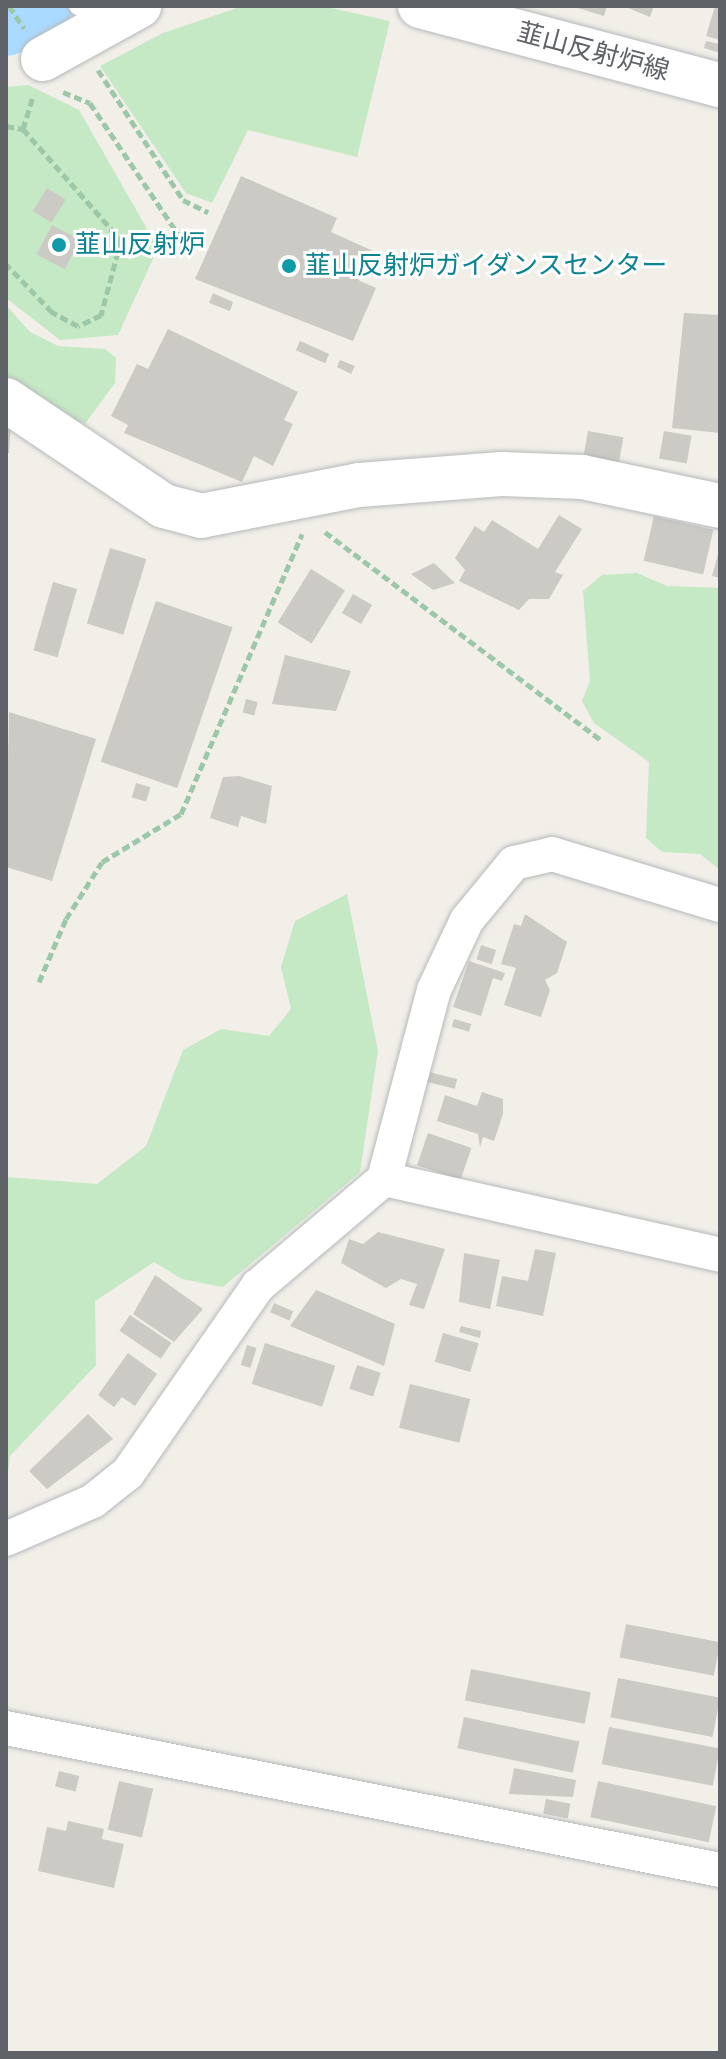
<!DOCTYPE html>
<meta charset="utf-8">
<style>
body{margin:0}
#map{position:relative;width:726px;height:2059px;overflow:hidden;background:#f1efe8;font-family:"DM Sans","Noto Sans JP",sans-serif}
div>[style]{position:absolute}
.green>*{inset:0;background:#c5e8c5}
.river>*{height:62px;margin:-31px;padding:0 31px;transform-origin:31px;border-radius:31px;background:#aadaff}
.building>*{inset:0;background:#cccac5;transform-origin:0 0}
.path>*{height:5px;margin-top:-2.5px;transform-origin:0;background:repeating-linear-gradient(90deg,#9cc7a9 0 8px,transparent 0 12px)}
.roads{filter:drop-shadow(0 0 2px #b5b8bc) drop-shadow(0 0 2px #b5b8bc)}
.lane>*{height:18px;margin:-9px;padding:0 9px;transform-origin:9px;border-radius:9px;background:#fff}
.street>*{height:34px;margin:-17px;padding:0 17px;transform-origin:17px;border-radius:17px;background:#fff}
.secondary>*{height:44px;margin:-22px;padding:0 22px;transform-origin:22px;border-radius:22px;background:#fff}
.dots>*{width:22px;height:22px;translate:-50% -50%;box-sizing:border-box;border:4px solid #fff;border-radius:50%}
span{translate:-50% -50%;white-space:nowrap;text-align:center;line-height:1.15;-webkit-text-stroke:6px #fff;paint-order:stroke}
.street-label{font-size:26px;color:#5f6368}
.culture-label{font-size:26px;color:#0d838f}
.left{translate:0 -50%;text-align:left}
.frame{position:absolute;inset:0;border:8px solid #5f6368;pointer-events:none}
</style>
<div id="map">
<div class="green">
<div style="clip-path:polygon(243px 6px,322px 6px,390px 21px,357px 157px,248px 130px,212px 203px,186px 193px,100px 66px,163px 33px)"></div>
<div style="clip-path:polygon(28px 85px,79px 110px,158px 248px,118px 335px,60px 340px,6px 298px,6px 87px)"></div>
<div style="clip-path:polygon(6px 305px,30px 332px,58px 346px,105px 349px,116px 358px,115px 383px,85px 424px,46px 411px,6px 385px)"></div>
<div style="clip-path:polygon(637px 573px,667px 586px,720px 588px,720px 870px,700px 854px,662px 852px,646px 838px,649px 762px,594px 723px,582px 701px,590px 681px,583px 591px,602px 575px)"></div>
<div style="clip-path:polygon(347px 894px,378px 1051px,360px 1172px,223px 1287px,182px 1279px,154px 1262px,95px 1301px,96px 1365px,10px 1456px,6px 1491px,6px 1177px,97px 1184px,146px 1146px,183px 1050px,221px 1029px,269px 1036px,291px 1009px,281px 967px,295px 921px)"></div>
</div>
<div class="river">
<div style="left:6px;top:25px;width:40px;rotate:-28deg"></div>
</div>
<div class="building">
<div style="clip-path:polygon(571px 6px,607px 6px,604px 16px)"></div>
<div style="clip-path:polygon(623px 6px,654px 6px,650px 17px)"></div>
<div style="clip-path:polygon(715px 6px,720px 6px,720px 40px,706px 36px)"></div>
<div style="clip-path:polygon(706px 41px,720px 44px,720px 53px,704px 48px)"></div>
<div style="clip-path:polygon(241px 176px,337px 218px,331px 232px,373px 251px,360px 281px,376px 288px,353px 341px,195px 279px)"></div>
<div style="left:47px;top:188px;width:22px;height:27px;rotate:32deg"></div>
<div style="left:52px;top:225px;width:32px;height:33px;rotate:28deg"></div>
<div style="clip-path:polygon(213px 293px,233px 302px,230px 311px,209px 303px)"></div>
<div style="clip-path:polygon(684px 313px,720px 315px,720px 433px,672px 428px)"></div>
<div style="clip-path:polygon(168px 329px,298px 392px,284px 420px,293px 424px,273px 466px,254px 456px,242px 482px,124px 433px,128px 425px,111px 416px,137px 364px,148px 369px)"></div>
<div style="left:300px;top:341px;width:32px;height:10px;rotate:24deg"></div>
<div style="clip-path:polygon(340px 360px,355px 366px,351px 374px,337px 367px)"></div>
<div style="clip-path:polygon(6px 426px,11px 426px,9px 453px,6px 453px)"></div>
<div style="left:588px;top:431px;width:36px;height:29px;rotate:10deg"></div>
<div style="left:664px;top:431px;width:28px;height:28px;rotate:10deg"></div>
<div style="clip-path:polygon(559px 515px,582px 529px,555px 572px,563px 575px,549px 599px,529px 599px,519px 610px,459px 581px,465px 570px,455px 558px,475px 526px,484px 532px,492px 520px,538px 549px)"></div>
<div style="left:654px;top:516px;width:61px;height:46px;rotate:13deg"></div>
<div style="left:110px;top:548px;width:38px;height:79px;rotate:17deg"></div>
<div style="clip-path:polygon(719px 550px,720px 551px,720px 578px,712px 576px)"></div>
<div style="clip-path:polygon(434px 563px,455px 583px,433px 590px,411px 574px)"></div>
<div style="left:311px;top:569px;width:40px;height:63px;rotate:32deg"></div>
<div style="left:53px;top:582px;width:25px;height:71px;rotate:16deg"></div>
<div style="left:353px;top:594px;width:22px;height:22px;rotate:30deg"></div>
<div style="left:156px;top:601px;width:81px;height:170px;rotate:19deg"></div>
<div style="clip-path:polygon(285px 655px,351px 671px,336px 711px,272px 704px)"></div>
<div style="left:246px;top:699px;width:12px;height:14px;rotate:14deg"></div>
<div style="clip-path:polygon(9px 712px,96px 739px,52px 881px,6px 867px)"></div>
<div style="clip-path:polygon(239px 776px,272px 786px,266px 824px,241px 816px,238px 827px,210px 818px,223px 777px)"></div>
<div style="left:136px;top:783px;width:15px;height:15px;rotate:16deg"></div>
<div style="clip-path:polygon(525px 914px,567px 942px,557px 973px,545px 980px,550px 990px,541px 1017px,504px 1005px,516px 968px,501px 964px,514px 924px,521px 926px)"></div>
<div style="left:481px;top:945px;width:16px;height:15px;rotate:18deg"></div>
<div style="clip-path:polygon(469px 961px,505px 973px,502px 981px,493px 978px,481px 1016px,453px 1007px)"></div>
<div style="left:454px;top:1019px;width:18px;height:8px;rotate:16deg"></div>
<div style="left:429px;top:1072px;width:29px;height:10px;rotate:14deg"></div>
<div style="clip-path:polygon(482px 1092px,503px 1099px,503px 1114px,494px 1141px,483px 1137px,480px 1147px,478px 1134px,437px 1121px,445px 1095px,477px 1106px)"></div>
<div style="left:428px;top:1133px;width:46px;height:34px;rotate:19deg"></div>
<div style="clip-path:polygon(378px 1232px,445px 1249px,424px 1309px,409px 1305px,417px 1284px,401px 1279px,386px 1288px,341px 1263px,349px 1239px,363px 1244px)"></div>
<div style="clip-path:polygon(535px 1249px,556px 1253px,543px 1316px,496px 1306px,502px 1276px,528px 1281px)"></div>
<div style="clip-path:polygon(464px 1253px,500px 1260px,490px 1309px,459px 1302px)"></div>
<div style="clip-path:polygon(155px 1275px,203px 1309px,174px 1342px,133px 1314px)"></div>
<div style="clip-path:polygon(316px 1290px,395px 1324px,384px 1366px,290px 1326px)"></div>
<div style="left:274px;top:1303px;width:21px;height:10px;rotate:23deg"></div>
<div style="left:130px;top:1315px;width:50px;height:19px;rotate:34deg"></div>
<div style="clip-path:polygon(461px 1326px,481px 1331px,480px 1338px,459px 1332px)"></div>
<div style="left:443px;top:1333px;width:37px;height:30px;rotate:16deg"></div>
<div style="left:265px;top:1343px;width:74px;height:43px;rotate:18deg"></div>
<div style="left:247px;top:1345px;width:10px;height:21px;rotate:17deg"></div>
<div style="clip-path:polygon(128px 1353px,157px 1374px,135px 1406px,122px 1397px,114px 1407px,98px 1395px)"></div>
<div style="left:357px;top:1365px;width:25px;height:25px;rotate:18deg"></div>
<div style="left:410px;top:1384px;width:62px;height:45px;rotate:14deg"></div>
<div style="clip-path:polygon(88px 1414px,113px 1439px,47px 1489px,29px 1471px)"></div>
<div style="left:626px;top:1624px;width:96px;height:34px;rotate:11deg"></div>
<div style="left:471px;top:1669px;width:122px;height:32px;rotate:11deg"></div>
<div style="left:618px;top:1678px;width:104px;height:40px;rotate:11deg"></div>
<div style="left:464px;top:1717px;width:118px;height:32px;rotate:12deg"></div>
<div style="left:609px;top:1727px;width:113px;height:38px;rotate:11deg"></div>
<div style="clip-path:polygon(514px 1768px,576px 1780px,573px 1797px,509px 1794px)"></div>
<div style="left:59px;top:1771px;width:21px;height:16px;rotate:14deg"></div>
<div style="left:119px;top:1781px;width:35px;height:50px;rotate:13deg"></div>
<div style="left:598px;top:1781px;width:121px;height:37px;rotate:12deg"></div>
<div style="left:546px;top:1799px;width:25px;height:15px;rotate:11deg"></div>
<div style="clip-path:polygon(68px 1821px,104px 1829px,102px 1839px,124px 1844px,114px 1888px,38px 1871px,47px 1827px,66px 1831px)"></div>
</div>
<div class="path">
<div style="left:9px;top:6px;width:27px;rotate:56deg"></div>
<div style="left:98px;top:70px;width:155px;rotate:56.8deg"></div>
<div style="left:183px;top:200px;width:28px;rotate:26deg"></div>
<div style="left:63px;top:92px;width:29px;rotate:22deg"></div>
<div style="left:90px;top:103px;width:179px;rotate:56.1deg"></div>
<div style="left:6px;top:126px;width:17px;rotate:10deg"></div>
<div style="left:23px;top:129px;width:148px;rotate:48.6deg"></div>
<div style="left:121px;top:240px;width:78px;rotate:104.9deg"></div>
<div style="left:101px;top:315px;width:25px;rotate:154deg"></div>
<div style="left:78px;top:326px;width:30px;rotate:-152deg"></div>
<div style="left:52px;top:312px;width:66px;rotate:-133.8deg"></div>
<div style="left:23px;top:129px;width:34px;rotate:-73deg"></div>
<div style="left:325px;top:532px;width:346px;rotate:37deg"></div>
<div style="left:39px;top:982px;width:69px;rotate:-66.8deg"></div>
<div style="left:66px;top:919px;width:67px;rotate:-57.7deg"></div>
<div style="left:102px;top:862px;width:92px;rotate:-31.3deg"></div>
<div style="left:181px;top:814px;width:305px;rotate:-66.6deg"></div>
</div>
<div class="roads">
<div class="lane">
<div style="left:78px;top:6px;width:30px;rotate:30deg"></div>
</div>
<div class="street">
<div style="left:384px;top:1179px;width:344px;rotate:12.7deg"></div>
<div style="left:6px;top:1539px;width:95px;rotate:-23.6deg"></div>
<div style="left:93px;top:1501px;width:45px;rotate:-38.7deg"></div>
<div style="left:128px;top:1473px;width:228px;rotate:-55.2deg"></div>
<div style="left:258px;top:1286px;width:165px;rotate:-40.3deg"></div>
<div style="left:384px;top:1179px;width:196px;rotate:-75.2deg"></div>
<div style="left:434px;top:990px;width:77px;rotate:-64.8deg"></div>
<div style="left:467px;top:920px;width:74px;rotate:-50.5deg"></div>
<div style="left:514px;top:863px;width:39px;rotate:-13deg"></div>
<div style="left:552px;top:854px;width:176px;rotate:16.9deg"></div>
<div style="left:6px;top:1728px;width:728px;rotate:11.25deg"></div>
</div>
<div class="secondary">
<div style="left:420px;top:6px;width:310px;rotate:14.8deg"></div>
<div style="left:43px;top:59px;width:110px;rotate:-28.9deg"></div>
<div style="left:6px;top:400px;width:190px;rotate:33.9deg"></div>
<div style="left:164px;top:506px;width:38px;rotate:15deg"></div>
<div style="left:201px;top:516px;width:161px;rotate:-11.1deg"></div>
<div style="left:359px;top:485px;width:143px;rotate:-4.4deg"></div>
<div style="left:502px;top:474px;width:80px;rotate:2.1deg"></div>
<div style="left:582px;top:477px;width:141px;rotate:11.9deg"></div>
</div>
</div>
<div class="dots">
<div style="left:59px;top:245px;background:#0f9aa8"></div>
<div style="left:289px;top:266px;background:#0f9aa8"></div>
</div>
<div class="street-label">
<span style="left:593px;top:52px;rotate:15deg">韮山反射炉線</span>
</div>
<div class="culture-label">
<span class="left" style="left:75px;top:245px">韮山反射炉</span>
<span class="left" style="left:305px;top:266px">韮山反射炉ガイダンスセンター</span>
</div>
<div class="frame"></div>
</div>
